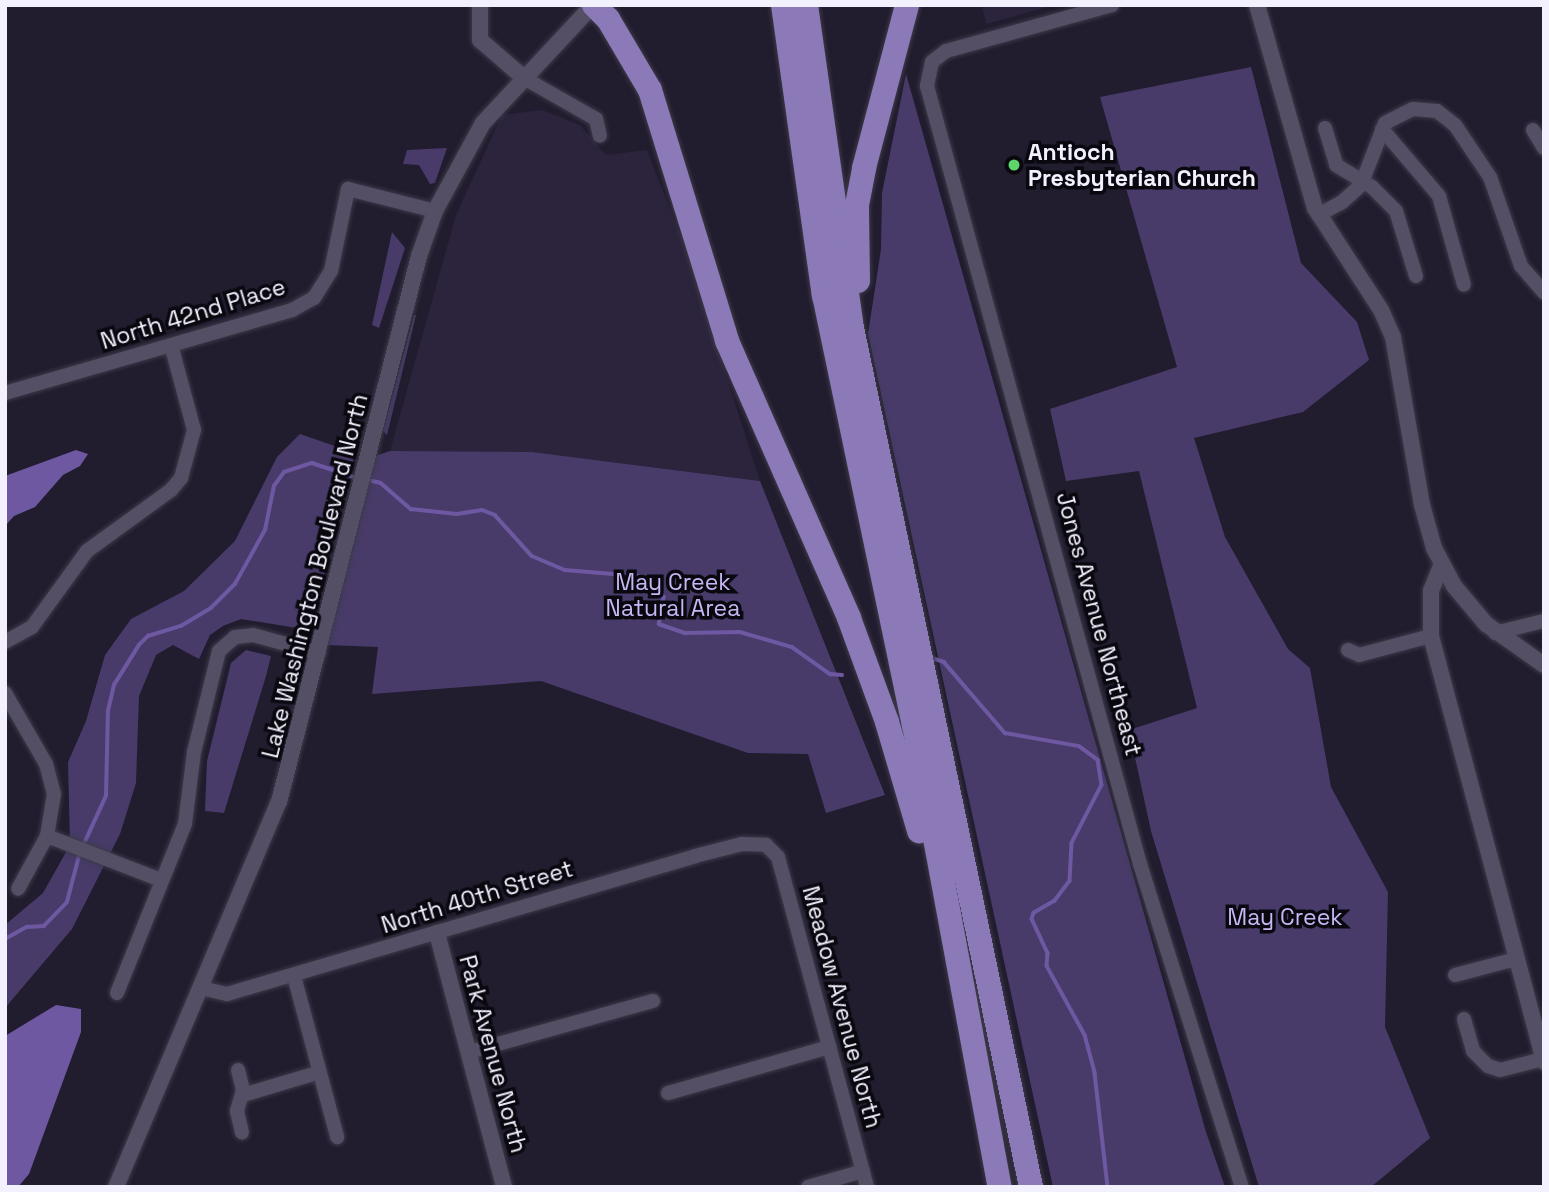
<!DOCTYPE html>
<style>
body{margin:0}
#map{position:relative;width:1549px;height:1192px;overflow:hidden;background:#211c2e;font-family:"Space Grotesk",sans-serif}
div>[style]{position:absolute}
.built>*{inset:0;background:#2b243c}
.green>*{inset:0;background:#483b69}
.water>*{inset:0;background:#6e58a2}
.stream>*{height:3.5px;margin:-1.75px;padding:0 1.75px;transform-origin:1.75px;border-radius:1.75px;background:#6e58a2}
.roads{filter:drop-shadow(0 0 2px #3d3a49) drop-shadow(0 0 2px #3d3a49)}
.minor>*{height:14px;margin:-7px;padding:0 7px;transform-origin:7px;border-radius:7px;background:#544f64}
.tertiary>*{height:16px;margin:-8px;padding:0 8px;transform-origin:8px;border-radius:8px;background:#544f64}
.motorway>*{height:24px;margin:-12px;padding:0 12px;transform-origin:12px;border-radius:12px;background:#8b7ab7}
.dots>*{width:19px;height:19px;translate:-50% -50%;box-sizing:border-box;border:4px solid #0a080f;border-radius:50%}
span{translate:-50% -50%;white-space:nowrap;text-align:center;line-height:1.15;-webkit-text-stroke:7px #0a080f;paint-order:stroke}
.poi-label{font-size:23px;color:#f4f1ff;font-weight:700}
.left{translate:0 -50%;text-align:left}
.street-label{font-size:23px;color:#f4f1ff}
.park-label{font-size:23px;color:#c7b7f5}
.frame{position:absolute;inset:0;border:7px solid #f4f1ff;pointer-events:none}
</style>
<div id="map">
<div class="built">
<div style="clip-path:polygon(982px 5px,1055px 5px,986px 24px)"></div>
<div style="clip-path:polygon(542px 110px,580px 125px,606px 155px,647px 150px,684px 245px,760px 481px,532px 452px,390px 451px,456px 215px,502px 115px)"></div>
</div>
<div class="green">
<div style="clip-path:polygon(1251px 67px,1301px 263px,1357px 322px,1369px 360px,1303px 412px,1194px 438px,1225px 537px,1288px 649px,1310px 668px,1331px 787px,1388px 892px,1385px 1027px,1430px 1138px,1371px 1187px,1259px 1187px,1151px 831px,1129px 730px,1197px 708px,1139px 471px,1066px 481px,1050px 409px,1177px 367px,1100px 97px)"></div>
<div style="clip-path:polygon(906px 74px,1206px 1132px,1225px 1187px,1053px 1187px,868px 334px,881px 249px,882px 193px)"></div>
<div style="clip-path:polygon(447px 148px,435px 183px,430px 184px,419px 165px,403px 164px,407px 150px)"></div>
<div style="clip-path:polygon(392px 232px,405px 248px,379px 328px,372px 325px)"></div>
<div style="clip-path:polygon(414px 315px,416px 315px,387px 435px,383px 431px)"></div>
<div style="clip-path:polygon(300px 434px,355px 453px,315px 611px,297px 628px,241px 619px,223px 626px,210px 635px,199px 659px,173px 645px,156px 655px,139px 696px,136px 783px,120px 834px,72px 929px,5px 1008px,5px 925px,43px 893px,70px 845px,68px 762px,86px 721px,105px 655px,131px 619px,184px 591px,235px 541px,277px 457px)"></div>
<div style="clip-path:polygon(390px 451px,532px 452px,760px 481px,885px 795px,826px 813px,808px 754px,748px 753px,541px 681px,372px 694px,378px 647px,327px 645px,375px 456px)"></div>
<div style="clip-path:polygon(246px 650px,271px 656px,266px 676px,224px 813px,205px 811px,207px 761px,231px 663px)"></div>
</div>
<div class="water">
<div style="clip-path:polygon(76px 450px,88px 454px,80px 466px,63px 475px,35px 507px,14px 516px,5px 526px,5px 476px)"></div>
<div style="clip-path:polygon(56px 1005px,81px 1009px,81px 1032px,29px 1174px,18px 1187px,5px 1187px,5px 1036px)"></div>
</div>
<div class="stream">
<div style="left:368px;top:480px;width:13px;rotate:13deg"></div>
<div style="left:381px;top:483px;width:40px;rotate:41deg"></div>
<div style="left:411px;top:509px;width:46px;rotate:6.2deg"></div>
<div style="left:457px;top:514px;width:25px;rotate:-9deg"></div>
<div style="left:482px;top:510px;width:14px;rotate:21deg"></div>
<div style="left:495px;top:515px;width:55px;rotate:47.9deg"></div>
<div style="left:532px;top:556px;width:36px;rotate:23deg"></div>
<div style="left:565px;top:570px;width:84px;rotate:4.8deg"></div>
<div style="left:649px;top:577px;width:25px;rotate:53deg"></div>
<div style="left:664px;top:597px;width:27px;rotate:100deg"></div>
<div style="left:659px;top:624px;width:28px;rotate:19deg"></div>
<div style="left:685px;top:633px;width:55px;rotate:-1deg"></div>
<div style="left:740px;top:632px;width:54px;rotate:16.1deg"></div>
<div style="left:792px;top:647px;width:47px;rotate:35.4deg"></div>
<div style="left:830px;top:674px;width:12px;rotate:5deg"></div>
<div style="left:932px;top:658px;width:13px;rotate:18deg"></div>
<div style="left:944px;top:662px;width:94px;rotate:49.3deg"></div>
<div style="left:1005px;top:733px;width:75px;rotate:10deg"></div>
<div style="left:1079px;top:746px;width:24px;rotate:36deg"></div>
<div style="left:1098px;top:760px;width:25px;rotate:81deg"></div>
<div style="left:1102px;top:785px;width:65px;rotate:117.3deg"></div>
<div style="left:1072px;top:843px;width:38px;rotate:93deg"></div>
<div style="left:1070px;top:881px;width:25px;rotate:127deg"></div>
<div style="left:1055px;top:901px;width:24px;rotate:150deg"></div>
<div style="left:1034px;top:913px;width:6px;rotate:108deg"></div>
<div style="left:1032px;top:919px;width:38px;rotate:65deg"></div>
<div style="left:1048px;top:953px;width:13px;rotate:94deg"></div>
<div style="left:1047px;top:966px;width:79px;rotate:61.2deg"></div>
<div style="left:1085px;top:1035px;width:39px;rotate:75deg"></div>
<div style="left:1095px;top:1073px;width:115px;rotate:83.5deg"></div>
<div style="left:83px;top:846px;width:55px;rotate:-65.3deg"></div>
<div style="left:106px;top:796px;width:85px;rotate:-88.7deg"></div>
<div style="left:108px;top:711px;width:27px;rotate:-77deg"></div>
<div style="left:114px;top:685px;width:47px;rotate:-58deg"></div>
<div style="left:139px;top:645px;width:13px;rotate:-45deg"></div>
<div style="left:148px;top:636px;width:34px;rotate:-17deg"></div>
<div style="left:181px;top:626px;width:35px;rotate:-31deg"></div>
<div style="left:211px;top:608px;width:34px;rotate:-45deg"></div>
<div style="left:235px;top:584px;width:62px;rotate:-60.9deg"></div>
<div style="left:265px;top:530px;width:45px;rotate:-78.4deg"></div>
<div style="left:274px;top:486px;width:17px;rotate:-54deg"></div>
<div style="left:284px;top:472px;width:29px;rotate:-18deg"></div>
<div style="left:312px;top:463px;width:47px;rotate:18.4deg"></div>
<div style="left:5px;top:939px;width:25px;rotate:-29deg"></div>
<div style="left:27px;top:927px;width:17px;rotate:-3deg"></div>
<div style="left:44px;top:926px;width:33px;rotate:-46deg"></div>
<div style="left:67px;top:902px;width:52px;rotate:-75.4deg"></div>
</div>
<div class="roads">
<div class="minor">
<div style="left:1112px;top:5px;width:172px;rotate:164.5deg"></div>
<div style="left:946px;top:51px;width:18px;rotate:142deg"></div>
<div style="left:932px;top:62px;width:25px;rotate:102deg"></div>
<div style="left:927px;top:86px;width:807px;rotate:74.69deg"></div>
<div style="left:1140px;top:864px;width:339px;rotate:72.5deg"></div>
<div style="left:524px;top:78px;width:83px;rotate:29.7deg"></div>
<div style="left:596px;top:119px;width:17px;rotate:77deg"></div>
<div style="left:1325px;top:128px;width:39px;rotate:73deg"></div>
<div style="left:1336px;top:165px;width:42px;rotate:31.4deg"></div>
<div style="left:1372px;top:187px;width:34px;rotate:45deg"></div>
<div style="left:1396px;top:211px;width:68px;rotate:72.9deg"></div>
<div style="left:1382px;top:129px;width:88px;rotate:49.6deg"></div>
<div style="left:1439px;top:196px;width:92px;rotate:74.3deg"></div>
<div style="left:1533px;top:130px;width:21px;rotate:59deg"></div>
<div style="left:1318px;top:215px;width:26px;rotate:-28deg"></div>
<div style="left:1341px;top:203px;width:27px;rotate:-42deg"></div>
<div style="left:1361px;top:185px;width:66px;rotate:-68.8deg"></div>
<div style="left:1385px;top:123px;width:31px;rotate:-27deg"></div>
<div style="left:1413px;top:109px;width:24px;rotate:5deg"></div>
<div style="left:1437px;top:111px;width:23px;rotate:38deg"></div>
<div style="left:1455px;top:125px;width:63px;rotate:56.1deg"></div>
<div style="left:1490px;top:177px;width:94px;rotate:70.8deg"></div>
<div style="left:1521px;top:266px;width:35px;rotate:49deg"></div>
<div style="left:5px;top:393px;width:299px;rotate:-16.1deg"></div>
<div style="left:292px;top:310px;width:25px;rotate:-29deg"></div>
<div style="left:314px;top:298px;width:32px;rotate:-58deg"></div>
<div style="left:331px;top:271px;width:84px;rotate:-78.3deg"></div>
<div style="left:348px;top:189px;width:90px;rotate:14.2deg"></div>
<div style="left:1495px;top:633px;width:50px;rotate:-13.8deg"></div>
<div style="left:5px;top:642px;width:31px;rotate:-29deg"></div>
<div style="left:32px;top:627px;width:94px;rotate:-54.1deg"></div>
<div style="left:87px;top:551px;width:104px;rotate:-36deg"></div>
<div style="left:171px;top:490px;width:16px;rotate:-50deg"></div>
<div style="left:181px;top:478px;width:50px;rotate:-74.8deg"></div>
<div style="left:194px;top:430px;width:88px;rotate:-105.1deg"></div>
<div style="left:1348px;top:650px;width:12px;rotate:24deg"></div>
<div style="left:1359px;top:655px;width:74px;rotate:-14.8deg"></div>
<div style="left:5px;top:693px;width:82px;rotate:60deg"></div>
<div style="left:46px;top:764px;width:31px;rotate:75deg"></div>
<div style="left:54px;top:794px;width:43px;rotate:99.5deg"></div>
<div style="left:47px;top:836px;width:60px;rotate:118.7deg"></div>
<div style="left:47px;top:836px;width:122px;rotate:21.1deg"></div>
<div style="left:1455px;top:975px;width:63px;rotate:-14.7deg"></div>
<div style="left:294px;top:976px;width:167px;rotate:75deg"></div>
<div style="left:201px;top:988px;width:27px;rotate:13deg"></div>
<div style="left:227px;top:994px;width:488px;rotate:-16.4deg"></div>
<div style="left:695px;top:856px;width:49px;rotate:-14.3deg"></div>
<div style="left:742px;top:844px;width:24px;rotate:2deg"></div>
<div style="left:766px;top:845px;width:17px;rotate:45deg"></div>
<div style="left:778px;top:857px;width:342px;rotate:74.9deg"></div>
<div style="left:117px;top:993px;width:182px;rotate:-68.1deg"></div>
<div style="left:185px;top:824px;width:73px;rotate:-82.9deg"></div>
<div style="left:194px;top:752px;width:104px;rotate:-76.1deg"></div>
<div style="left:219px;top:651px;width:21px;rotate:-41deg"></div>
<div style="left:235px;top:637px;width:18px;rotate:-6deg"></div>
<div style="left:253px;top:635px;width:68px;rotate:15.3deg"></div>
<div style="left:1464px;top:1019px;width:33px;rotate:74deg"></div>
<div style="left:1473px;top:1051px;width:21px;rotate:45deg"></div>
<div style="left:1488px;top:1066px;width:13px;rotate:18deg"></div>
<div style="left:1500px;top:1070px;width:44px;rotate:-14.3deg"></div>
<div style="left:469px;top:1052px;width:191px;rotate:-15.5deg"></div>
<div style="left:238px;top:1070px;width:21px;rotate:76deg"></div>
<div style="left:243px;top:1090px;width:22px;rotate:106deg"></div>
<div style="left:237px;top:1111px;width:22px;rotate:77deg"></div>
<div style="left:668px;top:1093px;width:168px;rotate:-15.9deg"></div>
<div style="left:243px;top:1095px;width:80px;rotate:-16.6deg"></div>
<div style="left:808px;top:1187px;width:57px;rotate:-16.2deg"></div>
</div>
<div class="tertiary">
<div style="left:480px;top:5px;width:35px;rotate:90deg"></div>
<div style="left:480px;top:40px;width:58px;rotate:40.8deg"></div>
<div style="left:1257px;top:5px;width:211px;rotate:74.1deg"></div>
<div style="left:1315px;top:208px;width:121px;rotate:57.1deg"></div>
<div style="left:1381px;top:310px;width:30px;rotate:66deg"></div>
<div style="left:1393px;top:337px;width:170px;rotate:80.2deg"></div>
<div style="left:1422px;top:505px;width:45px;rotate:74.4deg"></div>
<div style="left:1434px;top:548px;width:43px;rotate:62.2deg"></div>
<div style="left:1454px;top:586px;width:50px;rotate:49.9deg"></div>
<div style="left:1486px;top:624px;width:71px;rotate:35.3deg"></div>
<div style="left:1441px;top:566px;width:27px;rotate:112deg"></div>
<div style="left:1431px;top:591px;width:45px;rotate:90deg"></div>
<div style="left:1431px;top:636px;width:441px;rotate:75.1deg"></div>
<div style="left:437px;top:933px;width:263px;rotate:75.2deg"></div>
<div style="left:116px;top:1187px;width:418px;rotate:-67.1deg"></div>
<div style="left:279px;top:802px;width:564px;rotate:-75.62deg"></div>
<div style="left:419px;top:256px;width:48px;rotate:-70.4deg"></div>
<div style="left:435px;top:211px;width:100px;rotate:-61.4deg"></div>
<div style="left:483px;top:123px;width:161px;rotate:-47deg"></div>
</div>
<div class="motorway">
<div style="left:594px;top:5px;width:20px;rotate:45deg"></div>
<div style="left:608px;top:19px;width:82px;rotate:59.4deg"></div>
<div style="left:650px;top:90px;width:263px;rotate:72.9deg"></div>
<div style="left:727px;top:341px;width:303px;rotate:66.2deg"></div>
<div style="left:849px;top:618px;width:111px;rotate:69.9deg"></div>
<div style="left:887px;top:722px;width:114px;rotate:73.6deg"></div>
<div style="left:783px;top:5px;width:293px;rotate:82deg"></div>
<div style="left:824px;top:295px;width:439px;rotate:78.2deg"></div>
<div style="left:914px;top:725px;width:470px;rotate:79.5deg"></div>
<div style="left:806px;top:5px;width:321px;rotate:81.9deg"></div>
<div style="left:851px;top:323px;width:883px;rotate:78.23deg"></div>
<div style="left:858px;top:281px;width:76px;rotate:-90.8deg"></div>
<div style="left:857px;top:205px;width:38px;rotate:-79deg"></div>
<div style="left:864px;top:168px;width:169px;rotate:-75.2deg"></div>
</div>
</div>
<div class="dots">
<div style="left:1014px;top:165px;background:#5dd56c"></div>
</div>
<div class="poi-label">
<span class="left" style="left:1028px;top:165px">Antioch<br>Presbyterian Church</span>
</div>
<div class="street-label">
<span style="left:193px;top:314px;rotate:-17deg">North 42nd Place</span>
<span style="left:315px;top:576px;rotate:-76deg">Lake Washington Boulevard North</span>
<span style="left:1099px;top:624px;rotate:75deg">Jones Avenue Northeast</span>
<span style="left:477px;top:897px;rotate:-17deg">North 40th Street</span>
<span style="left:842px;top:1007px;rotate:75deg">Meadow Avenue North</span>
<span style="left:493px;top:1054px;rotate:75deg">Park Avenue North</span>
</div>
<div class="park-label">
<span style="left:673px;top:595px">May Creek<br>Natural Area</span>
<span style="left:1285px;top:917px">May Creek</span>
</div>
<div class="frame"></div>
</div>
